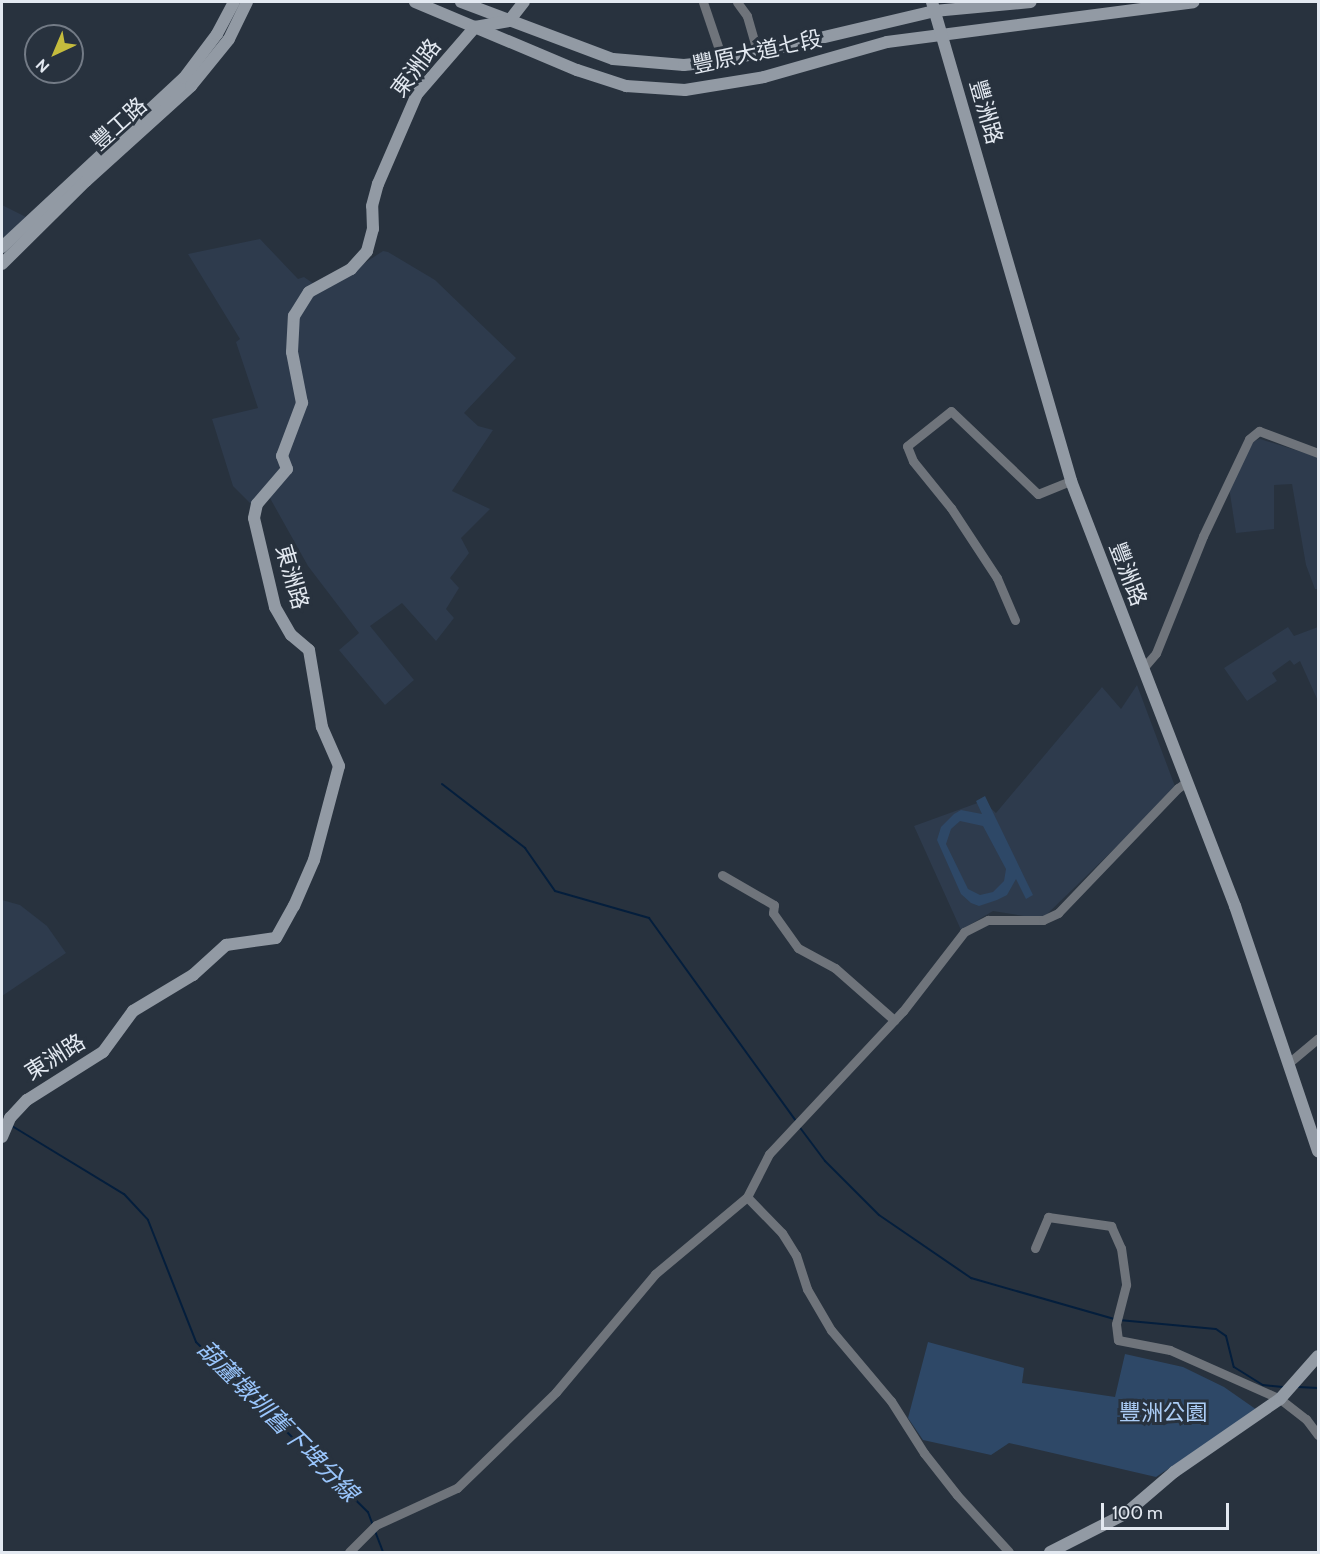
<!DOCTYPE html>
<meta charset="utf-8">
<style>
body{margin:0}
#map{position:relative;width:1320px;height:1554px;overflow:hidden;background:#28323e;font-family:Cabin,"Noto Sans TC",sans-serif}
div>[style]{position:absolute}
.built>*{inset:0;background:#2e3b4d}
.green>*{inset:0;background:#2e4867}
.stream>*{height:2px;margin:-1px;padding:0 1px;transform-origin:1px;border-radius:1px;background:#041e3c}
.street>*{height:9px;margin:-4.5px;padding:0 4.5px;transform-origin:4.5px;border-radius:4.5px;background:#6f747b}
.secondary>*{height:12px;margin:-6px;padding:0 6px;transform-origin:6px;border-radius:6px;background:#929aa4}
span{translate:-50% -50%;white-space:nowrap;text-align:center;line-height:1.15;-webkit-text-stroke:6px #28323e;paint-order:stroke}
.street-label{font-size:22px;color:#e3e9f1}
.park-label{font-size:22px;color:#accdf6}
.water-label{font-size:24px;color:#9ac6fd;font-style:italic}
.frame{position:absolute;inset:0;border:3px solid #e3e9f1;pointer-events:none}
.north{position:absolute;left:24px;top:24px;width:60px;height:60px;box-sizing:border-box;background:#28323e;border:2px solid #737b86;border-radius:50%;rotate:224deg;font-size:16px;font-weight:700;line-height:24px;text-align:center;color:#e3e9f1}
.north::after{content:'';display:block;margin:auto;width:21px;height:27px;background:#c5bc3d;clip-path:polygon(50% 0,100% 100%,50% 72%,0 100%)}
.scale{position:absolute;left:1101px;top:1503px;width:128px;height:27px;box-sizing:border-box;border:3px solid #e3e9f1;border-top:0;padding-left:8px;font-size:18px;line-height:21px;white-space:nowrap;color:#e3e9f1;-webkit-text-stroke:4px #28323e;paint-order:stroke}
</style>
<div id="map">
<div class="built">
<div style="clip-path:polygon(2px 205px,26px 217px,7px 237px,2px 237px)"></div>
<div style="clip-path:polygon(260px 239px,298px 279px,304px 277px,314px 284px,337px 281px,383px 251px,388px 252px,435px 280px,516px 358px,464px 413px,478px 426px,493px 430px,452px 491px,490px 509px,461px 538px,469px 553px,450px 578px,459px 588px,446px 609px,454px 618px,436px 641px,402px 603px,370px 626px,414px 680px,385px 705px,339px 650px,359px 633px,308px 566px,266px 491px,251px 504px,233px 486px,212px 419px,258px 408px,236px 342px,240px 339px,188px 254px)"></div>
<div style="clip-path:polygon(1260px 439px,1318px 457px,1318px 589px,1315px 589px,1306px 565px,1292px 484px,1274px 485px,1274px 529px,1236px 533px,1229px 487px,1240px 461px,1254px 441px)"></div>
<div style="clip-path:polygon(1288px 627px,1294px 636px,1318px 627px,1318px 701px,1300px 661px,1294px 665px,1290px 660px,1272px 673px,1277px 681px,1247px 701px,1224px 668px)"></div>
<div style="clip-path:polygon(1137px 685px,1176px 789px,1042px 919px,993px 911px,961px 930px,914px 826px,983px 801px,996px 813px,1102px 687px,1121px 709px)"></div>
<div style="clip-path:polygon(2px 900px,20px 905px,47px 926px,66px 953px,2px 996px)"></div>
</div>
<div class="green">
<div style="clip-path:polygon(evenodd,985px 796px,1033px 895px,1026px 899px,1016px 879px,1007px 895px,997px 900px,979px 906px,971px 903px,961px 894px,937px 840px,941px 827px,954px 814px,961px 810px,982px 814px,976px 801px,985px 796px,960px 821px,983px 826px,1006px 869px,1004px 881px,993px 892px,980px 895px,968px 889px,946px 844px,951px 829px,960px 821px)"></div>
<div style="clip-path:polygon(928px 1342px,1024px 1368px,1022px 1383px,1115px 1397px,1125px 1354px,1183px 1367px,1224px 1387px,1257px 1410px,1156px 1477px,1009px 1443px,991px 1455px,923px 1440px,908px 1418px)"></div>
</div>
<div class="stream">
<div style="left:442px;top:784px;width:105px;rotate:37.6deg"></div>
<div style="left:525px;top:848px;width:52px;rotate:55.1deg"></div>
<div style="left:555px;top:891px;width:98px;rotate:16deg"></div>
<div style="left:649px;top:918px;width:249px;rotate:54.1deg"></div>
<div style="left:798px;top:1125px;width:45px;rotate:53.1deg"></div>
<div style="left:825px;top:1161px;width:76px;rotate:45deg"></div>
<div style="left:879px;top:1215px;width:112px;rotate:34.4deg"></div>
<div style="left:971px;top:1278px;width:149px;rotate:16deg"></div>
<div style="left:12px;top:1126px;width:131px;rotate:31.3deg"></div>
<div style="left:124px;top:1194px;width:35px;rotate:47deg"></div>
<div style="left:148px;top:1220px;width:131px;rotate:68.5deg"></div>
<div style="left:196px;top:1342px;width:242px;rotate:44.7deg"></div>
<div style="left:368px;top:1512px;width:12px;rotate:70deg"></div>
<div style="left:1119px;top:1320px;width:97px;rotate:5.3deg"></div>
<div style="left:1216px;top:1329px;width:12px;rotate:35deg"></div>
<div style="left:1226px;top:1336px;width:32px;rotate:76deg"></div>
<div style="left:1234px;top:1367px;width:34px;rotate:32deg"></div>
<div style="left:1263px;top:1385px;width:20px;rotate:6deg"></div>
<div style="left:1298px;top:1387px;width:20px;rotate:3deg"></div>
<div style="left:375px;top:1531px;width:22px;rotate:69deg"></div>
</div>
<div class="street">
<div style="left:703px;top:2px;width:62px;rotate:71.3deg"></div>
<div style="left:737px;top:2px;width:17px;rotate:54deg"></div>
<div style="left:747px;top:16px;width:37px;rotate:74deg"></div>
<div style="left:1015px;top:620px;width:46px;rotate:-113.2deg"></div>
<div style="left:997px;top:578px;width:84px;rotate:-123.3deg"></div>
<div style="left:951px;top:508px;width:60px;rotate:-129deg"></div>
<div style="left:913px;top:461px;width:16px;rotate:-112deg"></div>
<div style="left:907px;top:446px;width:56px;rotate:-38.5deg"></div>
<div style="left:951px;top:411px;width:120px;rotate:43.7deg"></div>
<div style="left:1038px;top:494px;width:35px;rotate:-22deg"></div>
<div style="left:1144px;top:667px;width:18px;rotate:-49deg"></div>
<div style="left:1156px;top:653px;width:126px;rotate:-68.1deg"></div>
<div style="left:1203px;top:536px;width:107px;rotate:-64.6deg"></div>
<div style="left:1249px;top:439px;width:13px;rotate:-39deg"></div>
<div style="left:1259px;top:431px;width:63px;rotate:20.4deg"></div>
<div style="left:722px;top:875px;width:60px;rotate:30deg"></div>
<div style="left:774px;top:905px;width:8px;rotate:97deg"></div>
<div style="left:773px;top:913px;width:43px;rotate:54.5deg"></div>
<div style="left:798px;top:948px;width:42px;rotate:28.4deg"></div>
<div style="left:835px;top:968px;width:79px;rotate:41.4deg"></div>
<div style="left:1291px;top:1061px;width:35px;rotate:-40deg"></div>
<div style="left:747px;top:1197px;width:50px;rotate:45.8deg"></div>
<div style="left:782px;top:1233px;width:26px;rotate:58deg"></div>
<div style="left:796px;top:1255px;width:36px;rotate:72deg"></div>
<div style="left:807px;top:1289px;width:48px;rotate:59.7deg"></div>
<div style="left:831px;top:1330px;width:93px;rotate:49.8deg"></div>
<div style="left:891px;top:1401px;width:62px;rotate:57.6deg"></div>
<div style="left:924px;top:1453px;width:53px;rotate:51.8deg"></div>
<div style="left:957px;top:1495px;width:77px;rotate:47.6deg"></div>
<div style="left:1035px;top:1248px;width:34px;rotate:-67deg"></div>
<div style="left:1048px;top:1217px;width:64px;rotate:8.1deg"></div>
<div style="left:1111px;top:1226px;width:24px;rotate:66deg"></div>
<div style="left:1121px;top:1248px;width:37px;rotate:82deg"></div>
<div style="left:1126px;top:1285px;width:40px;rotate:104.4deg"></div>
<div style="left:1116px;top:1324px;width:16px;rotate:83deg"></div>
<div style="left:1118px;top:1340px;width:53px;rotate:10.9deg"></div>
<div style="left:1170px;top:1350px;width:120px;rotate:24deg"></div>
<div style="left:1280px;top:1399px;width:33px;rotate:38deg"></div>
<div style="left:1306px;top:1419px;width:20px;rotate:53deg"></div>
<div style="left:349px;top:1552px;width:38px;rotate:-45deg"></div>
<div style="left:376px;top:1525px;width:89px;rotate:-24.6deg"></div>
<div style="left:457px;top:1488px;width:138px;rotate:-44.1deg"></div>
<div style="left:556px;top:1392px;width:154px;rotate:-50deg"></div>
<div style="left:655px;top:1274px;width:120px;rotate:-39.9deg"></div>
<div style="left:747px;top:1197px;width:48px;rotate:-62.9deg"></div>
<div style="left:769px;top:1154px;width:196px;rotate:-46.9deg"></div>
<div style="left:903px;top:1011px;width:100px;rotate:-52.3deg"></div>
<div style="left:964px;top:932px;width:27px;rotate:-27deg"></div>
<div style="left:988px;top:920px;width:55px"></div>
<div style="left:1043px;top:920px;width:17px;rotate:-25deg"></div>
<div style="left:1058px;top:913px;width:173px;rotate:-46.2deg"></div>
<div style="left:1178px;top:788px;width:11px;rotate:-34deg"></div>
</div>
<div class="secondary">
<div style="left:415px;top:2px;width:176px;rotate:22.8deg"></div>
<div style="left:577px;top:70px;width:52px;rotate:18.1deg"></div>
<div style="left:626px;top:86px;width:59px;rotate:3.9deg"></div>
<div style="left:685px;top:90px;width:80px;rotate:-9.3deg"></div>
<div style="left:764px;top:77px;width:128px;rotate:-15.9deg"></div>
<div style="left:887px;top:42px;width:309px;rotate:-7.4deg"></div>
<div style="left:461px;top:2px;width:162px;rotate:20.6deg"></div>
<div style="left:613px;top:59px;width:71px;rotate:4.8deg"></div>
<div style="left:684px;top:65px;width:39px;rotate:-6deg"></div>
<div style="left:723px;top:61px;width:217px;rotate:-13.3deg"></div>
<div style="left:934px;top:11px;width:97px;rotate:-5.3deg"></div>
<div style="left:932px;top:2px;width:499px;rotate:73.8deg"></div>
<div style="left:1071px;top:481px;width:456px;rotate:68.9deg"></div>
<div style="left:1235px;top:906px;width:259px;rotate:71.3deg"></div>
<div style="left:2px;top:247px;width:248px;rotate:-42.9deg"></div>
<div style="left:184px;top:78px;width:55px;rotate:-53.1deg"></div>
<div style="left:217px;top:34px;width:36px;rotate:-62deg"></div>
<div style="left:2px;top:264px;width:118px;rotate:-44.7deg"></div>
<div style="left:86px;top:181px;width:142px;rotate:-42.1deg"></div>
<div style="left:191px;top:86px;width:60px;rotate:-51deg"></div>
<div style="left:229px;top:39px;width:41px;rotate:-64.1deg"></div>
<div style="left:2px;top:1137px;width:21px;rotate:-67deg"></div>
<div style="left:10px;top:1118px;width:25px;rotate:-47deg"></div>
<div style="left:27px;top:1100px;width:90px;rotate:-32.3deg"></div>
<div style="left:103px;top:1052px;width:51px;rotate:-53.8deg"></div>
<div style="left:133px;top:1011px;width:70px;rotate:-31deg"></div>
<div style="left:193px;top:975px;width:45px;rotate:-42.3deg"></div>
<div style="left:226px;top:945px;width:50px;rotate:-8deg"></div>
<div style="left:276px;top:938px;width:37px;rotate:-61deg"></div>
<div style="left:294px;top:906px;width:50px;rotate:-66.5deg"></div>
<div style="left:314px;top:860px;width:97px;rotate:-75.1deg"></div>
<div style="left:339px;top:766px;width:43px;rotate:-113.6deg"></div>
<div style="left:322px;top:727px;width:78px;rotate:-99.6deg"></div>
<div style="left:309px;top:650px;width:23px;rotate:-140deg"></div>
<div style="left:291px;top:635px;width:32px;rotate:-120deg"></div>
<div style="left:275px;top:607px;width:91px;rotate:-103.3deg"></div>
<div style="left:254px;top:518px;width:14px;rotate:-78deg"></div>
<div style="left:257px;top:504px;width:46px;rotate:-49.4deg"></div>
<div style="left:287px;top:469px;width:14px;rotate:-111deg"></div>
<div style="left:282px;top:456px;width:57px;rotate:-69.3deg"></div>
<div style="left:302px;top:403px;width:52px;rotate:-101.1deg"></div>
<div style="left:292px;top:352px;width:36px;rotate:-87deg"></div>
<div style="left:294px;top:316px;width:28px;rotate:-58deg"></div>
<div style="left:309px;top:292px;width:48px;rotate:-28.7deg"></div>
<div style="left:351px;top:269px;width:24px;rotate:-48deg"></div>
<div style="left:367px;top:251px;width:23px;rotate:-75deg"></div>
<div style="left:373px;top:229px;width:23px;rotate:-92deg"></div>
<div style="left:372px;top:206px;width:23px;rotate:-75deg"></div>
<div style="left:378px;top:184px;width:98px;rotate:-66.6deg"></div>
<div style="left:417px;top:94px;width:89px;rotate:-49.1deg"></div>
<div style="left:475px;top:27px;width:35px;rotate:-10deg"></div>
<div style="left:509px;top:21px;width:24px;rotate:-52deg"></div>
<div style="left:1050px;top:1552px;width:84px;rotate:-26.9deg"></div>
<div style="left:1125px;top:1514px;width:65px;rotate:-40.6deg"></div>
<div style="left:1174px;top:1472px;width:129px;rotate:-34.6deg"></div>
<div style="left:1280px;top:1399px;width:57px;rotate:-48.5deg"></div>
</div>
<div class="street-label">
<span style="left:757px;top:52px;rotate:-12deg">豐原大道七段</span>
<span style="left:416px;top:68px;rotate:-53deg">東洲路</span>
<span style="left:986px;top:112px;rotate:74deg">豐洲路</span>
<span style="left:119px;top:124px;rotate:-42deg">豐工路</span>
<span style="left:1128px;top:574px;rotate:69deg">豐洲路</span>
<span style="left:292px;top:577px;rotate:74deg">東洲路</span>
<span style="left:55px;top:1057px;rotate:-32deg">東洲路</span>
</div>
<div class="park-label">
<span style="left:1163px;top:1413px">豐洲公園</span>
</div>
<div class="water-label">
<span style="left:278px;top:1421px;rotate:45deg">葫蘆墩圳舊下埤分線</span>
</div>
<div class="frame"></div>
<div class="north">N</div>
<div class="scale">100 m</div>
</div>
